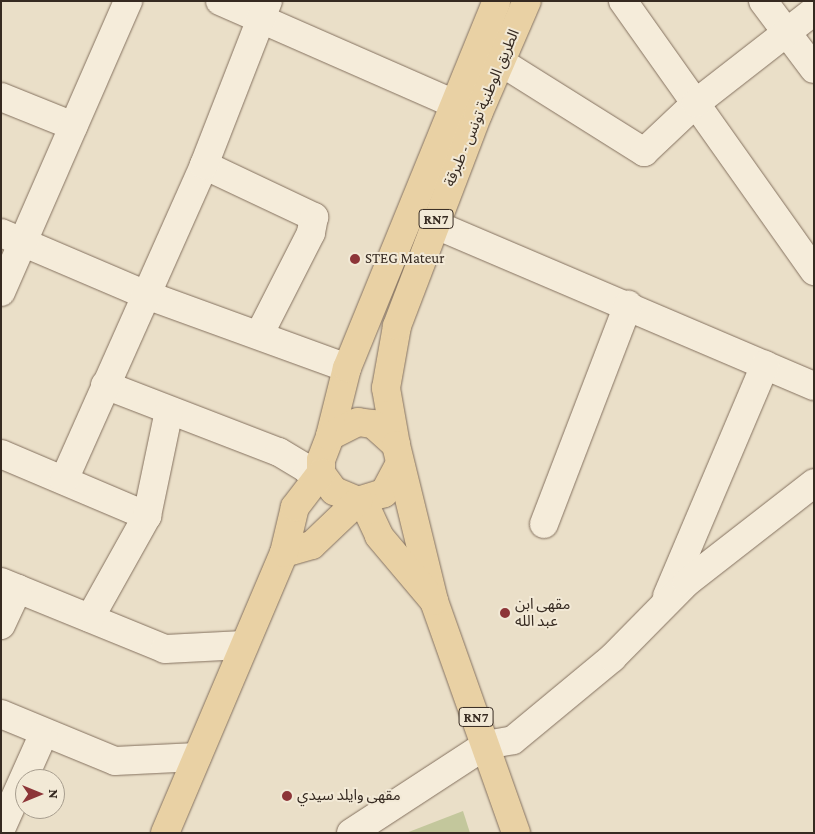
<!DOCTYPE html>
<meta charset="utf-8">
<style>
body{margin:0}
#map{position:relative;width:815px;height:834px;overflow:hidden;background:#eadfc8;font-family:"Crimson Pro","Noto Sans Arabic",serif}
div>[style]{position:absolute}
.green>*{inset:0;background:#c3c79c}
.roads{filter:drop-shadow(0 0 1px #84715f) drop-shadow(0 0 1px #84715f)}
.minor>*{height:28px;margin:-14px;padding:0 14px;transform-origin:14px;border-radius:14px;background:#f5ecda}
.major>*{height:28px;margin:-14px;padding:0 14px;transform-origin:14px;border-radius:14px;background:#e9d1a4}
.dots>*{width:14px;height:14px;translate:-50% -50%;box-sizing:border-box;border:2px solid #f2e9d6;border-radius:50%}
span{translate:-50% -50%;white-space:nowrap;text-align:center;line-height:1.15;-webkit-text-stroke:4px #f2e9d6;paint-order:stroke}
.shield-label span{padding:1px 4px;background:#f2e9d6;border:1px solid;border-radius:4px;-webkit-text-stroke-width:0}
.shield-label{font-size:14px;color:#362a21;font-weight:700}
.street-label{font-size:15px;color:#362a21}
.poi-label{font-size:15px;color:#362a21}
.left{translate:0 -50%;text-align:left}
.frame{position:absolute;inset:0;border:2px solid #362a21;pointer-events:none}
.north{position:absolute;left:15px;top:769px;width:50px;height:50px;box-sizing:border-box;background:#f2e9d6;border:1px solid #a79d8e;border-radius:50%;rotate:90deg;font-size:14px;font-weight:700;line-height:20px;text-align:center;color:#362a21}
.north::after{content:'';display:block;margin:auto;width:18px;height:22px;background:#8d3538;clip-path:polygon(50% 0,100% 100%,50% 72%,0 100%)}
</style>
<div id="map">
<div class="green">
<div style="clip-path:polygon(463px 811px,470px 833px,406px 833px)"></div>
</div>
<div class="roads">
<div class="minor">
<div style="left:220px;top:1px;width:281px;rotate:23.7deg"></div>
<div style="left:623px;top:1px;width:331px;rotate:54.7deg"></div>
<div style="left:763px;top:1px;width:85px;rotate:53.1deg"></div>
<div style="left:480px;top:49px;width:194px;rotate:32.1deg"></div>
<div style="left:644px;top:152px;width:71px;rotate:-43.3deg"></div>
<div style="left:696px;top:103px;width:150px;rotate:-37.9deg"></div>
<div style="left:1px;top:97px;width:78px;rotate:21.9deg"></div>
<div style="left:204px;top:165px;width:122px;rotate:25.3deg"></div>
<div style="left:314px;top:217px;width:16px;rotate:101deg"></div>
<div style="left:311px;top:233px;width:114px;rotate:117deg"></div>
<div style="left:434px;top:224px;width:413px;rotate:23.1deg"></div>
<div style="left:1px;top:233px;width:155px;rotate:23.1deg"></div>
<div style="left:144px;top:294px;width:216px;rotate:20deg"></div>
<div style="left:1px;top:292px;width:318px;rotate:-66.4deg"></div>
<div style="left:105px;top:385px;width:186px;rotate:21.1deg"></div>
<div style="left:279px;top:452px;width:33px;rotate:31deg"></div>
<div style="left:307px;top:469px;width:12px;rotate:55deg"></div>
<div style="left:1px;top:454px;width:159px;rotate:23deg"></div>
<div style="left:64px;top:480px;width:345px;rotate:-66deg"></div>
<div style="left:204px;top:165px;width:176px;rotate:-68.7deg"></div>
<div style="left:544px;top:524px;width:235px;rotate:-69deg"></div>
<div style="left:1px;top:582px;width:177px;rotate:22.2deg"></div>
<div style="left:165px;top:649px;width:79px;rotate:-2.9deg"></div>
<div style="left:667px;top:596px;width:251px;rotate:-67deg"></div>
<div style="left:90px;top:618px;width:117px;rotate:-60.8deg"></div>
<div style="left:147px;top:516px;width:107px;rotate:-78.2deg"></div>
<div style="left:1px;top:625px;width:40px;rotate:-65deg"></div>
<div style="left:1px;top:714px;width:123px;rotate:22.4deg"></div>
<div style="left:115px;top:761px;width:82px;rotate:-2.8deg"></div>
<div style="left:1px;top:829px;width:105px;rotate:-65.9deg"></div>
<div style="left:351px;top:833px;width:161px;rotate:-33.1deg"></div>
<div style="left:486px;top:745px;width:27px;rotate:-10deg"></div>
<div style="left:513px;top:740px;width:129px;rotate:-39.6deg"></div>
<div style="left:612px;top:658px;width:107px;rotate:-45.4deg"></div>
<div style="left:687px;top:582px;width:161px;rotate:-37.9deg"></div>
</div>
<div class="major">
<div style="left:330px;top:436px;width:70px;rotate:-76deg"></div>
<div style="left:347px;top:368px;width:396px;rotate:-67.8deg"></div>
<div style="left:396px;top:445px;width:58px;rotate:-100deg"></div>
<div style="left:386px;top:388px;width:63px;rotate:-79.9deg"></div>
<div style="left:397px;top:326px;width:227px;rotate:-69.1deg"></div>
<div style="left:478px;top:114px;width:123px;rotate:-66.6deg"></div>
<div style="left:399px;top:465px;width:32px;rotate:118deg"></div>
<div style="left:384px;top:493px;width:27px;rotate:163deg"></div>
<div style="left:358px;top:501px;width:26px;rotate:-157deg"></div>
<div style="left:334px;top:491px;width:22px;rotate:-126deg"></div>
<div style="left:321px;top:473px;width:13px;rotate:-90deg"></div>
<div style="left:321px;top:460px;width:26px;rotate:-69deg"></div>
<div style="left:330px;top:436px;width:31px;rotate:-27deg"></div>
<div style="left:358px;top:422px;width:15px;rotate:8deg"></div>
<div style="left:373px;top:424px;width:31px;rotate:42deg"></div>
<div style="left:396px;top:445px;width:161px;rotate:76.3deg"></div>
<div style="left:434px;top:601px;width:246px;rotate:70.5deg"></div>
<div style="left:363px;top:501px;width:38px;rotate:65deg"></div>
<div style="left:379px;top:536px;width:85px;rotate:49.8deg"></div>
<div style="left:284px;top:553px;width:29px;rotate:-16deg"></div>
<div style="left:312px;top:545px;width:64px;rotate:-43.7deg"></div>
<div style="left:165px;top:833px;width:304px;rotate:-67deg"></div>
<div style="left:284px;top:553px;width:47px;rotate:-76.6deg"></div>
<div style="left:295px;top:507px;width:43px;rotate:-52.6deg"></div>
</div>
</div>
<div class="dots">
<div style="left:355px;top:259px;background:#8d3538"></div>
<div style="left:505px;top:613px;background:#8d3538"></div>
<div style="left:287px;top:796px;background:#8d3538"></div>
</div>
<div class="shield-label">
<span style="left:436px;top:219px">RN7</span>
<span style="left:476px;top:717px">RN7</span>
</div>
<div class="street-label">
<span style="left:482px;top:108px;rotate:-67deg">الطريق الوطنية تونس - طبرقة</span>
</div>
<div class="poi-label">
<span class="left" style="left:365px;top:259px">STEG Mateur</span>
<span class="left" style="left:515px;top:613px">مقهى ابن<br>عبد الله</span>
<span class="left" style="left:297px;top:796px">مقهى وايلد سيدي</span>
</div>
<div class="frame"></div>
<div class="north">N</div>
</div>
